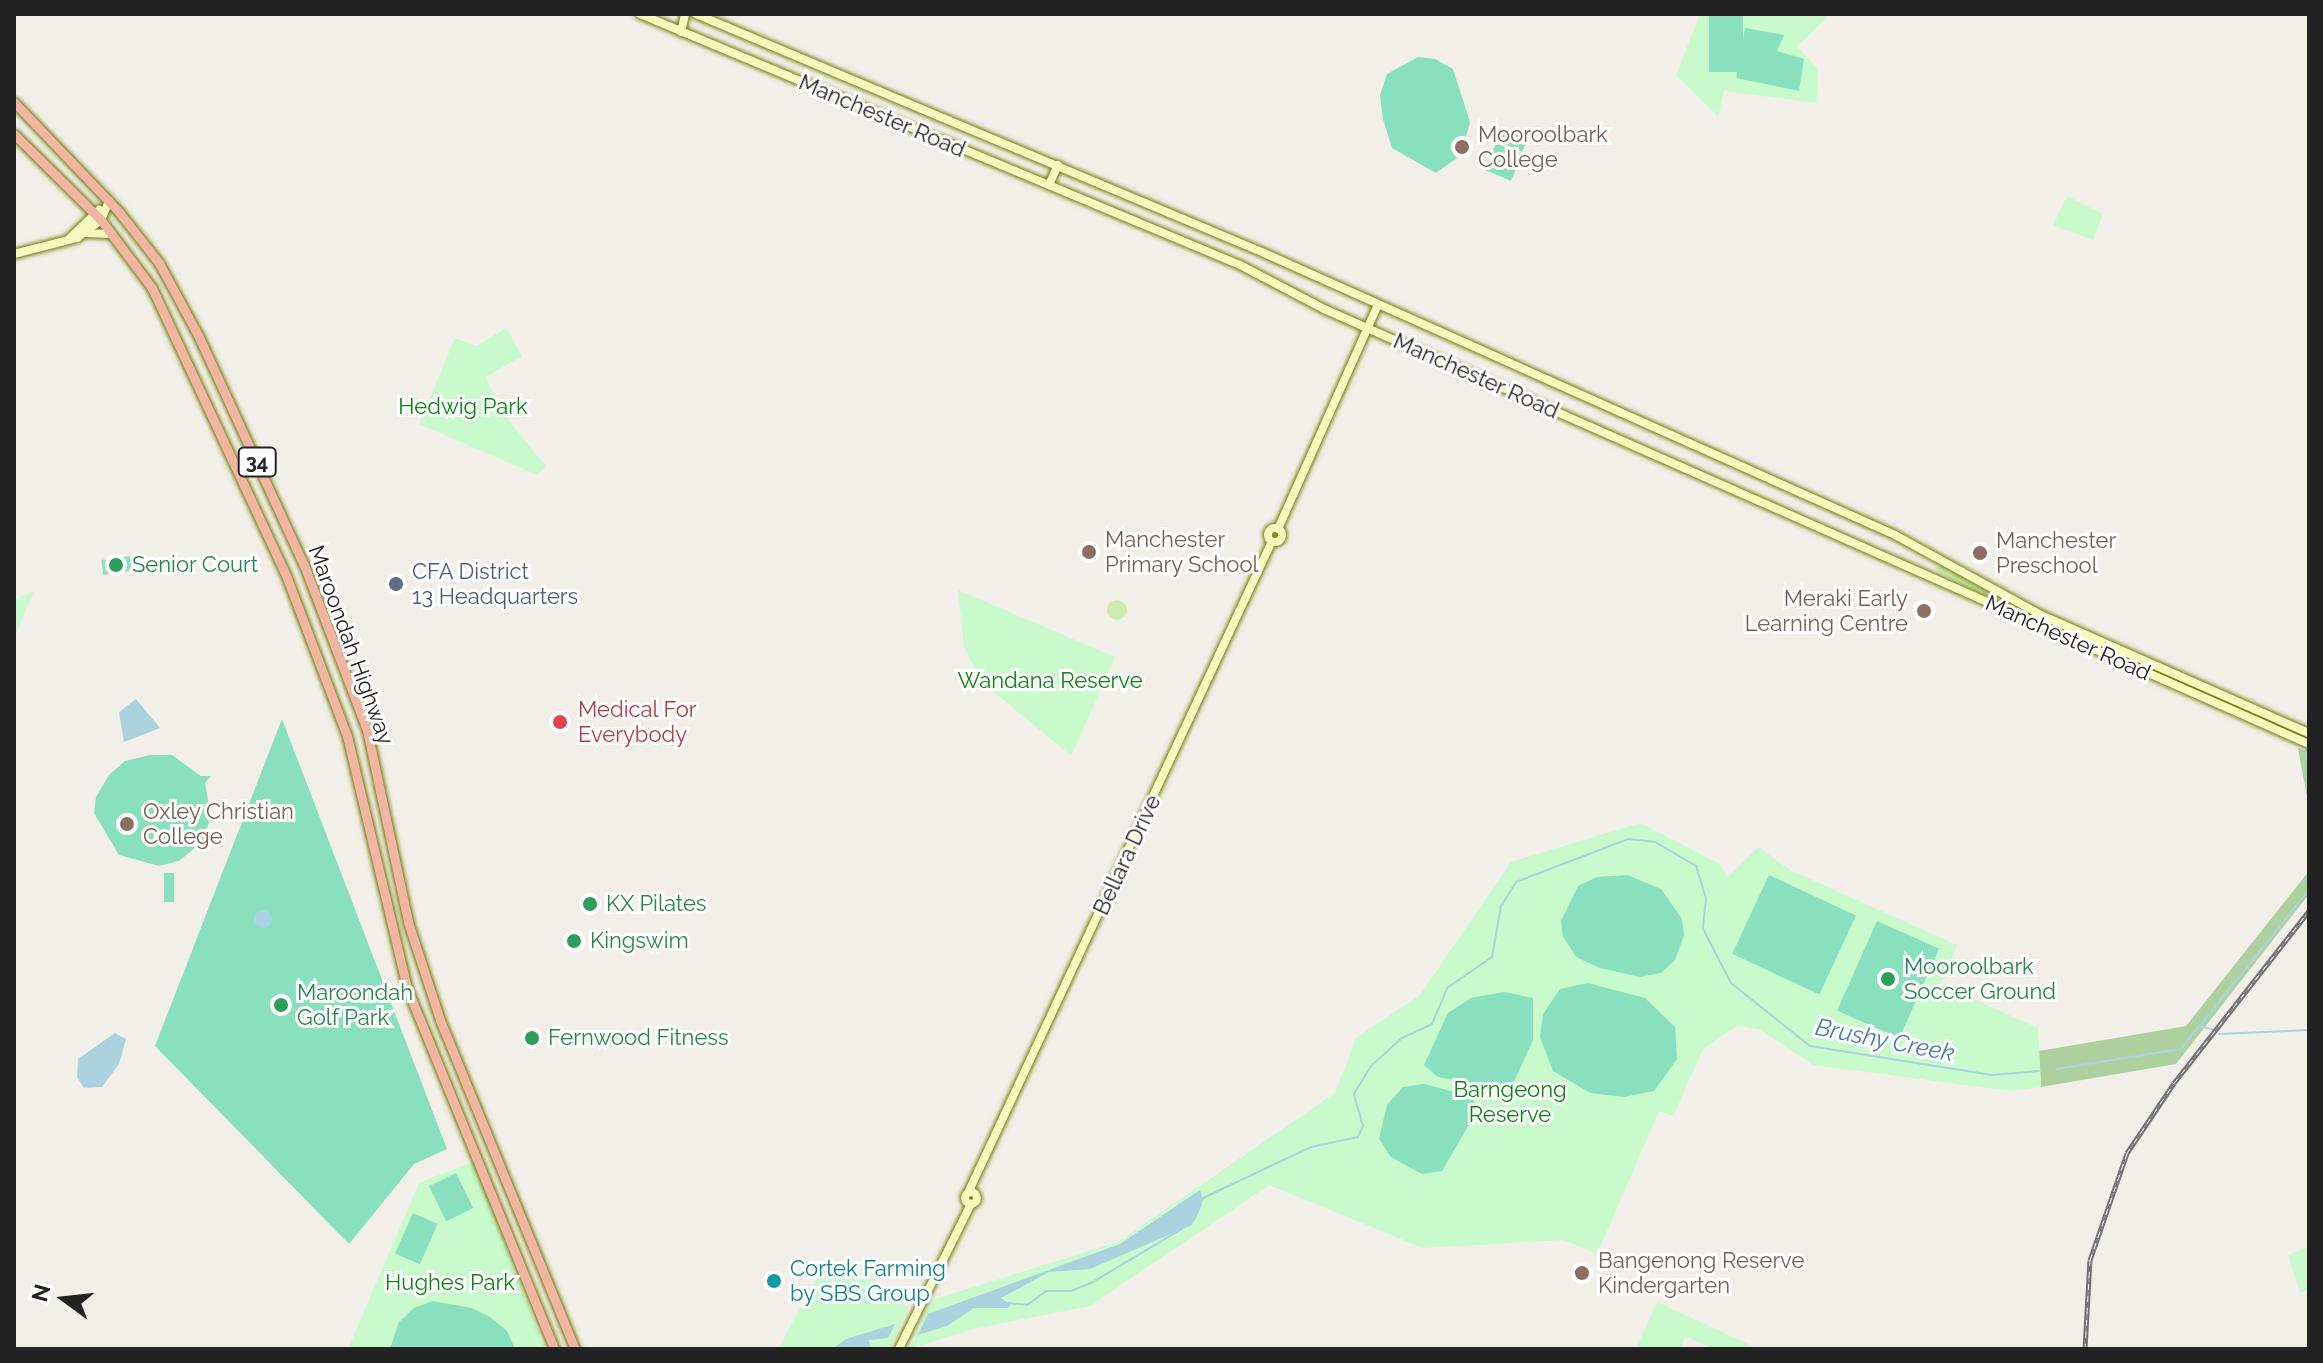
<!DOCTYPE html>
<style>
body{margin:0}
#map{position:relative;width:2323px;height:1363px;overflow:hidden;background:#f2efe9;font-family:Raleway,sans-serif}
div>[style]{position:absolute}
.grass>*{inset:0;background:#cdebb0}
.round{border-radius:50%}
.forest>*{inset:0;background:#add19e}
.park>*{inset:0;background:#c8facc}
.pitch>*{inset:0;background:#88e0be;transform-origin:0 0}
.water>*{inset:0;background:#aad3df}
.stream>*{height:2px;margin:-1px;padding:0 1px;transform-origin:1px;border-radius:1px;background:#aad3df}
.roads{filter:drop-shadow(0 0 2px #707d05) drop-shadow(0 0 2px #707d05)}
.secondary>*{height:8px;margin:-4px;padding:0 4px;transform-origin:4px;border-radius:4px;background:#f7fabf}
.secondary>.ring{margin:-4px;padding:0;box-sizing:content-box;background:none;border:8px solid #f7fabf;border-radius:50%}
.trunk>*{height:9px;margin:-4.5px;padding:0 4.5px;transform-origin:4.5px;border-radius:4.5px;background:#f2b4a3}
.rail>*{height:5px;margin-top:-2.5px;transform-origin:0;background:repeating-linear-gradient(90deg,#fff 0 6px,#707070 0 12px);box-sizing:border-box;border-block:2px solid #707070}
.dots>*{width:22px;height:22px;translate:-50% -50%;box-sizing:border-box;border:4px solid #fff;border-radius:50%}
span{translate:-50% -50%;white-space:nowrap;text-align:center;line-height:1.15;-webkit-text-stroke:6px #fff;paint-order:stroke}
.shield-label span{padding:2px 6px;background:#fff;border:2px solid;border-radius:6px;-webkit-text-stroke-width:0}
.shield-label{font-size:20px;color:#222;font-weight:700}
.street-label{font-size:22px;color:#222}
.education-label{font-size:22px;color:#785e54}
.left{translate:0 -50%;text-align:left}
.right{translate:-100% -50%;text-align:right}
.park-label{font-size:22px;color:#0c8416}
.leisure-label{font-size:22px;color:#27864d}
.service-label{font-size:22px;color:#4e5e75}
.health-label{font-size:22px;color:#be3a42}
.culture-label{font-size:22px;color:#0d838f}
.water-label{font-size:24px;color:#4a7aab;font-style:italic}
.frame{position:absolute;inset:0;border:16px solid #222;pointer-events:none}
.north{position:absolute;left:24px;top:1259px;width:80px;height:80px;-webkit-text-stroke:6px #fff;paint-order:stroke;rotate:285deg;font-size:22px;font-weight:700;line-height:32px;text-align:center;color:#222}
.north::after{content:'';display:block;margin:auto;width:28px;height:36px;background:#222;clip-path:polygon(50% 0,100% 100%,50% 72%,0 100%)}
</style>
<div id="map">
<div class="grass">
<div style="clip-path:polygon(1942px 565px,1979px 585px,1980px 594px,1939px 572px,1935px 568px)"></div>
<div style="clip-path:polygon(1980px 587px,2128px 657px,2153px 672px,2002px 606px,1982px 595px)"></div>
<div class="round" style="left:1107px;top:600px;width:20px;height:20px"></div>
</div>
<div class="forest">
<div style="clip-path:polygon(2298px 748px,2309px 753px,2309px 805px,2306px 792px)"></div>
<div style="clip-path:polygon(2309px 871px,2309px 894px,2176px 1064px,2041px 1087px,2039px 1051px,2186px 1026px)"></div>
</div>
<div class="park">
<div style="clip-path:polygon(1700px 14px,1824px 14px,1827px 18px,1797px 46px,1818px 70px,1817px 103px,1724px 91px,1718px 117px,1676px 75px)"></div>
<div style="clip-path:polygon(2067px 196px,2103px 214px,2093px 240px,2053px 225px)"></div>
<div style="clip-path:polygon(506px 328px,522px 356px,485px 377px,511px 424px,546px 466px,537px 475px,419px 424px,455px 338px,476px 346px)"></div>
<div style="clip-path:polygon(958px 590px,1115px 657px,1071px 756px,982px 682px,964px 647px)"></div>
<div style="clip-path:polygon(34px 591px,14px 639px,14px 600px)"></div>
<div style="clip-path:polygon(1640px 823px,1718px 863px,1728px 877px,1758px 847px,1790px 870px,1957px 945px,1940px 984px,2038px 1028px,2041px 1087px,2011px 1091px,1813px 1065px,1759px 1029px,1737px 1026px,1703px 1049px,1673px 1116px,1659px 1111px,1597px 1254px,1564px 1240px,1423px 1248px,1269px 1185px,1090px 1306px,973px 1329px,909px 1349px,932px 1300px,1118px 1242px,1335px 1093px,1356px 1038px,1420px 995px,1511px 862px)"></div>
<div style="clip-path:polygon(474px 1161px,545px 1349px,348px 1349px,419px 1183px)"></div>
<div style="clip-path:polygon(2309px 1247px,2309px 1290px,2300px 1293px,2288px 1255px)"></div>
<div style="clip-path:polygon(828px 1258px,873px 1278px,869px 1288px,908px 1307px,890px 1349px,778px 1349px)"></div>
<div style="clip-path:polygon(1657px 1302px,1759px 1349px,1713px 1349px,1685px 1336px,1681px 1349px,1636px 1349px)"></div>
</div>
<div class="pitch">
<div style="left:1709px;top:14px;width:34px;height:58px"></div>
<div style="clip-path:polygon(1745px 28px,1784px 35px,1777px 51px,1804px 59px,1799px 91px,1736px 78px)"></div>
<div style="clip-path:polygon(1418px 57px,1435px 59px,1453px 69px,1470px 122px,1461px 155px,1436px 173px,1392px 148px,1383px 119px,1380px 95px,1387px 74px)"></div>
<div style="left:1503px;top:128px;width:27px;height:14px;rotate:24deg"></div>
<div style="clip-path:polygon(1496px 143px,1522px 154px,1517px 166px,1512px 165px,1516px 169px,1511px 181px,1485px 170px,1490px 158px,1496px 158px,1491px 156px)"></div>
<div style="left:130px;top:556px;width:15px;height:29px;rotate:82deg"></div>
<div style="clip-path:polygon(282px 719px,447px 1149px,414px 1164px,349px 1244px,155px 1046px)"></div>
<div style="clip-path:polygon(150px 755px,172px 755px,201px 776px,211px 776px,205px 783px,211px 816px,203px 841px,179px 861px,159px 866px,119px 855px,94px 813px,96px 797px,109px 775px,125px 761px)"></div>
<div style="left:164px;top:873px;width:10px;height:29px"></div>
<div style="clip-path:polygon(1627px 875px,1661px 889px,1682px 919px,1684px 935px,1675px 960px,1661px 973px,1640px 977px,1600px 968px,1576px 957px,1563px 936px,1561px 921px,1578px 886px,1597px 877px)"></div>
<div style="left:1769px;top:875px;width:96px;height:87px;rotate:25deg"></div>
<div style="left:1877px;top:921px;width:68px;height:98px;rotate:24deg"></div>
<div style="clip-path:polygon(1588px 983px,1645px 998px,1675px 1027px,1677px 1059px,1654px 1091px,1624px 1097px,1590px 1093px,1553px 1071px,1540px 1037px,1543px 1014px,1560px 989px)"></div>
<div style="clip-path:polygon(1504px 992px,1533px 998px,1533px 1040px,1512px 1086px,1490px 1087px,1438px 1077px,1424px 1065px,1448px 1013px,1471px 998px)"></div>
<div style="clip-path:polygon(1424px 1084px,1474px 1097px,1474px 1116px,1442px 1171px,1422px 1174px,1391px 1157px,1379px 1139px,1387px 1105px,1403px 1087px)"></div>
<div style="left:456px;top:1173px;width:39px;height:30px;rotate:64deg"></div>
<div style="left:413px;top:1213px;width:27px;height:44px;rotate:24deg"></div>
<div style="clip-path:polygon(433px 1301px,472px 1308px,490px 1317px,507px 1331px,515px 1349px,390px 1349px,399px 1322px,414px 1308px)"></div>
</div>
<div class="water">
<div style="clip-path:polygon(136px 699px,160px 728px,124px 742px,119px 712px)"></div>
<div class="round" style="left:254px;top:910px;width:18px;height:18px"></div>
<div style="clip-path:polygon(115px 1033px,126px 1039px,119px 1064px,102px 1087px,84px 1088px,77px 1077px,78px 1059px)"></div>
<div style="clip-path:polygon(1200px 1190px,1203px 1200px,1192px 1225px,1090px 1269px,1049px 1272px,1001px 1298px,1011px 1305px,1008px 1308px,974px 1308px,947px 1326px,918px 1335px,928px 1314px,1120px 1244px)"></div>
<div style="clip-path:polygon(895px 1324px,888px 1338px,869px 1340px,870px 1347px,832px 1349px,846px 1339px)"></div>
</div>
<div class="stream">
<div style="left:2306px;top:750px;width:17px;rotate:80deg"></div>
<div style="left:2200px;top:1026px;width:15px;rotate:16deg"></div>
<div style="left:2219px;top:1034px;width:90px;rotate:-2.5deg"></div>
<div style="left:2057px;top:1069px;width:126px;rotate:-9.2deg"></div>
<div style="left:2181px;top:1049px;width:204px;rotate:-51.2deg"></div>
<div style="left:1203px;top:1198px;width:119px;rotate:-25.3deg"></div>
<div style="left:1311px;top:1147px;width:48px;rotate:-12deg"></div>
<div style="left:1358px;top:1137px;width:12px;rotate:-66deg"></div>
<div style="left:1363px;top:1126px;width:33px;rotate:-106deg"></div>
<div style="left:1354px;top:1094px;width:31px;rotate:-59deg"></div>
<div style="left:1370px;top:1067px;width:43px;rotate:-42.2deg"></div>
<div style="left:1402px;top:1038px;width:33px;rotate:-25deg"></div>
<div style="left:1432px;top:1024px;width:39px;rotate:-67deg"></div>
<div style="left:1447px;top:988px;width:55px;rotate:-34.6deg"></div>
<div style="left:1492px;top:957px;width:52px;rotate:-80deg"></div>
<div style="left:1501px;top:906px;width:28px;rotate:-58deg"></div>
<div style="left:1516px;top:882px;width:120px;rotate:-21deg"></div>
<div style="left:1628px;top:839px;width:27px;rotate:6deg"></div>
<div style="left:1655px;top:842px;width:48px;rotate:30.3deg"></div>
<div style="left:1696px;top:866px;width:34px;rotate:73deg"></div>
<div style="left:1706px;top:898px;width:31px;rotate:96deg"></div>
<div style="left:1703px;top:929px;width:61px;rotate:62.6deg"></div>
<div style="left:1731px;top:983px;width:101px;rotate:38.6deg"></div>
<div style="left:1810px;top:1046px;width:184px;rotate:9.1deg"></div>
<div style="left:1992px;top:1075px;width:47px;rotate:-4.9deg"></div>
<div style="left:1194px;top:1220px;width:17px;rotate:-66deg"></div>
<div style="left:1000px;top:1302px;width:27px;rotate:6deg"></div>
<div style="left:1027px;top:1305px;width:24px;rotate:-36deg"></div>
<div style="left:1046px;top:1291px;width:25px"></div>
<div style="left:1071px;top:1291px;width:22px;rotate:-22deg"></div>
<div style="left:1091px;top:1283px;width:115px;rotate:-30.8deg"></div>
</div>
<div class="roads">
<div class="secondary">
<div style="left:640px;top:14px;width:650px;rotate:22.7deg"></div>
<div style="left:1240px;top:265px;width:95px;rotate:27.6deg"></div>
<div style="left:1324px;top:309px;width:1077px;rotate:23.83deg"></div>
<div style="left:696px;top:14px;width:616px;rotate:22.82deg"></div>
<div style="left:1264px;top:253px;width:691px;rotate:24.08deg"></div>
<div style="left:1895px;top:535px;width:166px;rotate:28.7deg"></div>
<div style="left:2041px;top:615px;width:293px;rotate:23.8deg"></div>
<div style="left:681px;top:32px;width:18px;rotate:-77deg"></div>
<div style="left:1049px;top:185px;width:22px;rotate:-66deg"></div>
<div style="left:85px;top:233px;width:27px;rotate:2deg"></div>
<div style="left:69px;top:239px;width:42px;rotate:-44deg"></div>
<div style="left:14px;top:254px;width:65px;rotate:-14.3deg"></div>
<div style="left:77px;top:238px;width:30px;rotate:-37deg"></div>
<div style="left:101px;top:220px;width:21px;rotate:-67deg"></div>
<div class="ring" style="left:1268px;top:528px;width:6px;height:6px"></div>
<div style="left:1278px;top:529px;width:243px;rotate:-66deg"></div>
<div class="ring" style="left:965px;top:1192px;width:4px;height:4px"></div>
<div style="left:968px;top:1193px;width:719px;rotate:-65deg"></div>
<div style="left:899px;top:1349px;width:162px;rotate:-63.6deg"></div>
</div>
<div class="trunk">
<div style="left:14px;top:102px;width:152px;rotate:46.3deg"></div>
<div style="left:119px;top:212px;width:65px;rotate:51.9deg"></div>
<div style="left:159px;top:263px;width:82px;rotate:61.6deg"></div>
<div style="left:198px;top:335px;width:253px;rotate:65.3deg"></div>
<div style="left:304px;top:565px;width:177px;rotate:69.1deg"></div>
<div style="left:367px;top:730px;width:196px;rotate:77.9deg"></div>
<div style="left:408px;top:922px;width:103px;rotate:71.9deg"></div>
<div style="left:440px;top:1020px;width:356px;rotate:67.7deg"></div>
<div style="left:14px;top:134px;width:122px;rotate:44.7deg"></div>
<div style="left:101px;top:220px;width:85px;rotate:53.1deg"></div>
<div style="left:152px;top:288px;width:320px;rotate:65deg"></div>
<div style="left:287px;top:578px;width:169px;rotate:69.2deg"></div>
<div style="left:347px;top:736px;width:259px;rotate:76.6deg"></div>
<div style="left:407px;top:988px;width:390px;rotate:67.8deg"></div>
</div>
</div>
<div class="rail">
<div style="left:2085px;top:1349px;width:89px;rotate:-86.8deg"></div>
<div style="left:2090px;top:1260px;width:113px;rotate:-70.9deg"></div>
<div style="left:2127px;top:1153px;width:84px;rotate:-56.1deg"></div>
<div style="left:2174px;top:1083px;width:219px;rotate:-51.9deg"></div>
</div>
<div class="dots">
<div style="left:1462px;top:147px;background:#8d6e63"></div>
<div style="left:1089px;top:552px;background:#8d6e63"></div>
<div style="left:1980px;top:553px;background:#8d6e63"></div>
<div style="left:116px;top:565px;background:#2e9e5b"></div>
<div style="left:396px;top:584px;background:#5c6f8a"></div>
<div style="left:1924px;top:611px;background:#8d6e63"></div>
<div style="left:560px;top:722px;background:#e0444e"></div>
<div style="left:127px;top:824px;background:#8d6e63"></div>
<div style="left:590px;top:904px;background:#2e9e5b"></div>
<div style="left:574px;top:941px;background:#2e9e5b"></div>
<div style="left:1888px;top:979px;background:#2e9e5b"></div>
<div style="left:281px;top:1005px;background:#2e9e5b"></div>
<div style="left:532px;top:1038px;background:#2e9e5b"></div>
<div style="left:1582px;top:1273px;background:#8d6e63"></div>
<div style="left:774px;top:1281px;background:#0f9aa8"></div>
</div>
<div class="shield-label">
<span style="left:257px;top:462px">34</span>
</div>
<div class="street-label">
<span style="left:882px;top:116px;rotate:23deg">Manchester Road</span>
<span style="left:1476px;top:376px;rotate:24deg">Manchester Road</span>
<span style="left:2068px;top:638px;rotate:24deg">Manchester Road</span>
<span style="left:351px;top:645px;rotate:70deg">Maroondah Highway</span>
<span style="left:1127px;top:855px;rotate:-65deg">Bellara Drive</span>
</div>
<div class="education-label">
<span class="left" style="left:1478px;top:147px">Mooroolbark<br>College</span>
<span class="left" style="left:1105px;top:552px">Manchester<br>Primary School</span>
<span class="left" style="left:1996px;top:553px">Manchester<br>Preschool</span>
<span class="right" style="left:1908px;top:611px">Meraki Early<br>Learning Centre</span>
<span class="left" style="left:143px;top:824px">Oxley Christian<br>College</span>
<span class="left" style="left:1598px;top:1273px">Bangenong Reserve<br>Kindergarten</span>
</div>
<div class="park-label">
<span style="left:463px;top:407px">Hedwig Park</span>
<span style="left:1050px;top:681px">Wandana Reserve</span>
<span style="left:1510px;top:1102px">Barngeong<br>Reserve</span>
<span style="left:450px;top:1283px">Hughes Park</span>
</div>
<div class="leisure-label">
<span class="left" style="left:132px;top:565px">Senior Court</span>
<span class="left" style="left:606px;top:904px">KX Pilates</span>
<span class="left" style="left:590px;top:941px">Kingswim</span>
<span class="left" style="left:1904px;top:979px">Mooroolbark<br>Soccer Ground</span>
<span class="left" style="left:297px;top:1005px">Maroondah<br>Golf Park</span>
<span class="left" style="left:548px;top:1038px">Fernwood Fitness</span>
</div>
<div class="service-label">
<span class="left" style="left:412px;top:584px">CFA District<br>13 Headquarters</span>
</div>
<div class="health-label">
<span class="left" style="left:578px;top:722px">Medical For<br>Everybody</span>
</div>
<div class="culture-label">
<span class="left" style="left:790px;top:1281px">Cortek Farming<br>by SBS Group</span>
</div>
<div class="water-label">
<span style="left:1885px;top:1040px;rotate:11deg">Brushy Creek</span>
</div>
<div class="frame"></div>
<div class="north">N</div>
</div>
